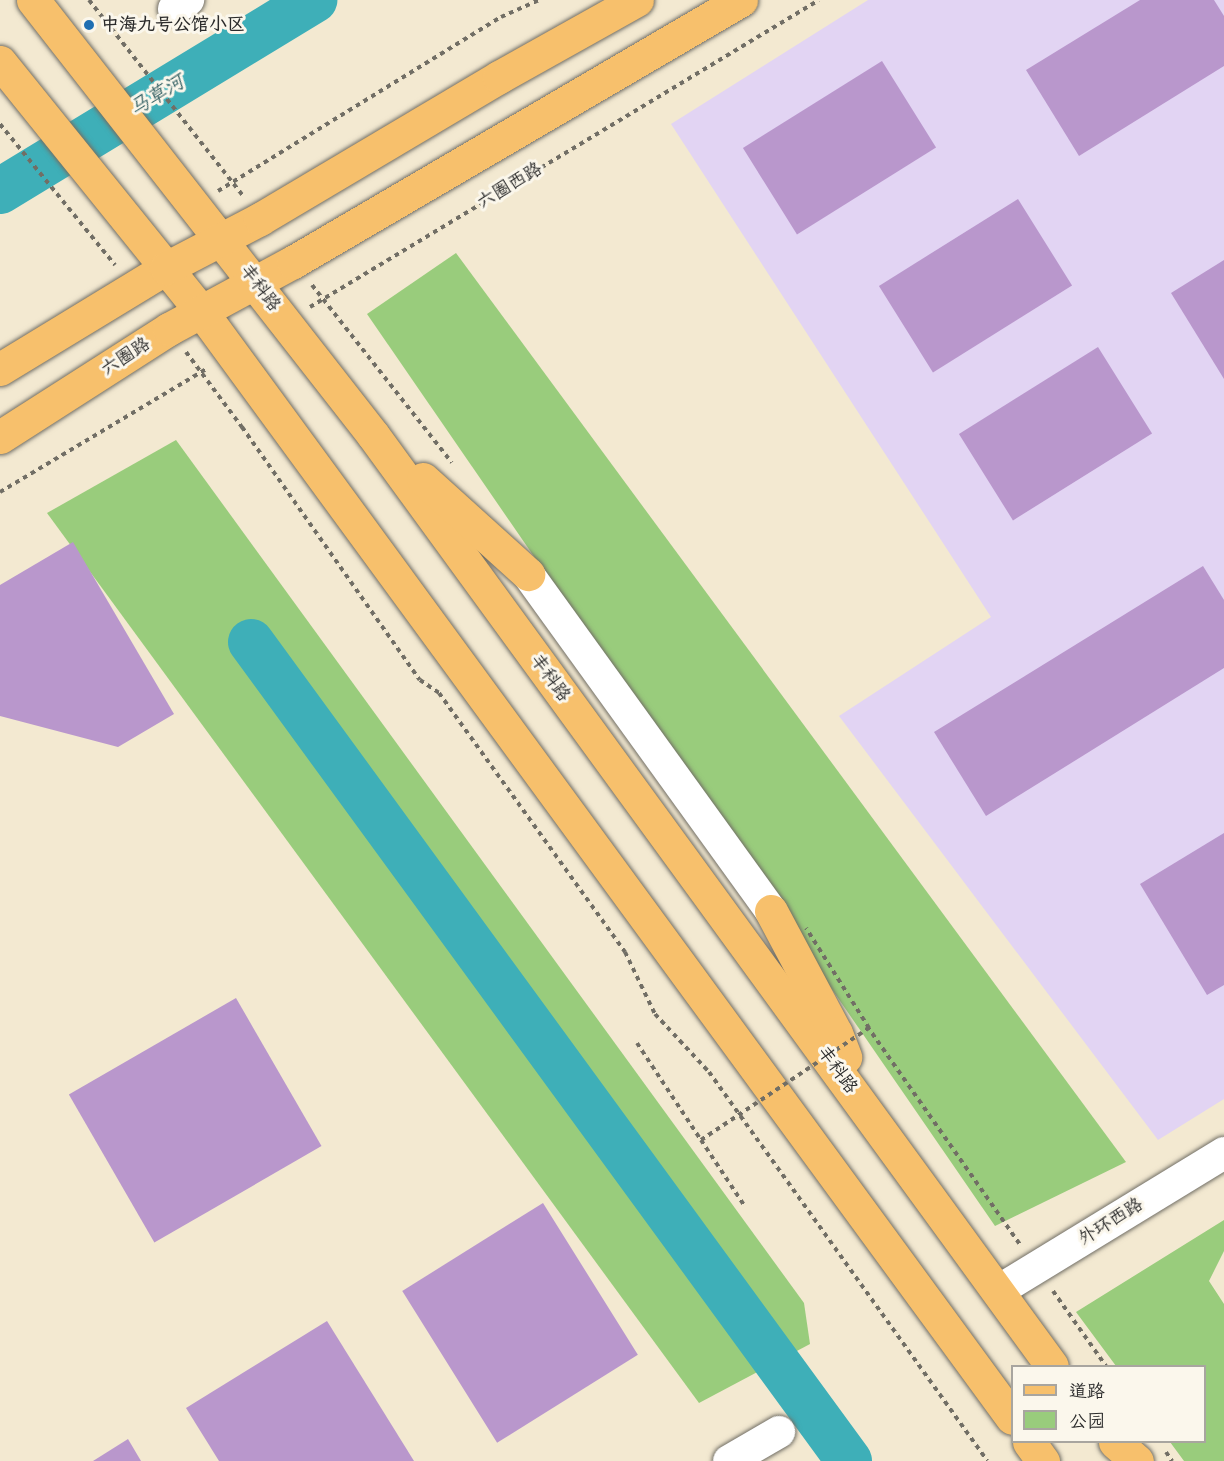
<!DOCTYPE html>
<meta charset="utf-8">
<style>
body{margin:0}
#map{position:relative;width:1224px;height:1461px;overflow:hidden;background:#f3e9d1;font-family:"Balsamiq Sans","LXGW WenKai TC",sans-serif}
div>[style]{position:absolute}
.built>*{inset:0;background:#e2d4f3}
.green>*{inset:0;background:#99cc7c}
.river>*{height:46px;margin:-23px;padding:0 23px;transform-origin:23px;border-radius:23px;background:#3eafb8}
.building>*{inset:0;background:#b997cc;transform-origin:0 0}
.path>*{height:4px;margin-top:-2px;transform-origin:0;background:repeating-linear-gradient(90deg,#716e65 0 4.5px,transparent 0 9px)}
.roads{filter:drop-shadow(0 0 2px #716e65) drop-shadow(0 0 2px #716e65)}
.minor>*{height:32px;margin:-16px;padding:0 16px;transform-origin:16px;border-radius:16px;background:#fff}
.major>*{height:33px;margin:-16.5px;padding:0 16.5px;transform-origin:16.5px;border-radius:16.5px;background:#f7c06c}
.path-bridge>*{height:4px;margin-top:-2px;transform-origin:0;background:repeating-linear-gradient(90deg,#716e65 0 4.5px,transparent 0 9px)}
.dots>*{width:16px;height:16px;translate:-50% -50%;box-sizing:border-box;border:3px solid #fbf7ec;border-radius:50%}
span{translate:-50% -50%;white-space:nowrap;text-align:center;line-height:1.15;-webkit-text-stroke:6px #fbf7ec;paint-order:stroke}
.poi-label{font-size:18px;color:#2b2b2b;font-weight:700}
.left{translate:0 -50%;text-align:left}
.street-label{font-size:18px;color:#2b2b2b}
.water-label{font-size:20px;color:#336063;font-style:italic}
.legend{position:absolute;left:1011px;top:1365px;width:195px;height:78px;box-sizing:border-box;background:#fbf7ec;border:2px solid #a8a59f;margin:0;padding:8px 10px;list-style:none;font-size:18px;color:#2b2b2b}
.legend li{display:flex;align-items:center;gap:12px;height:30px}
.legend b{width:30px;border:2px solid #a8a59f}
</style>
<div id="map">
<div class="built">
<div style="clip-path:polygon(868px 0,1224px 0,1224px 1099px,1158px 1140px,839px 716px,991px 617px,671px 124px)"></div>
</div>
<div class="green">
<div style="clip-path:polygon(456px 253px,1126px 1162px,995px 1226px,367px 314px)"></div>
<div style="clip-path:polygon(176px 440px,804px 1303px,810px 1344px,699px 1403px,47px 513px)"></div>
<div style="clip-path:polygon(1224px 1220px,1224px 1251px,1209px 1281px,1224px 1304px,1224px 1461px,1184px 1461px,1170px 1442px,1204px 1442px,1204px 1366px,1116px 1366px,1076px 1312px)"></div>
</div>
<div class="river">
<div style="left:0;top:191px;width:368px;rotate:-31.3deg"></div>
<div style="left:251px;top:642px;width:1014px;rotate:53.86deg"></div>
</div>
<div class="building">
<div style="clip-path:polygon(1140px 0,1214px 0,1224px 16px,1224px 66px,1079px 156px,1026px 70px)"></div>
<div style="left:882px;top:61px;width:102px;height:164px;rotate:58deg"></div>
<div style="left:1018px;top:199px;width:102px;height:164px;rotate:58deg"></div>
<div style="clip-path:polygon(1224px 260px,1224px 379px,1171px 293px)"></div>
<div style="left:1098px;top:347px;width:102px;height:164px;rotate:58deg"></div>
<div style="clip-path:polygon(73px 542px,174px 714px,118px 747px,0 716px,0 585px)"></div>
<div style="clip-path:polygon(1203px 566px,1224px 600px,1224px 668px,986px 816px,934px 732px)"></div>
<div style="clip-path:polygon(1224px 833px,1224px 985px,1207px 995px,1140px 884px)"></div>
<div style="left:236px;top:998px;width:171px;height:193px;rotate:60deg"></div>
<div style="left:543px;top:1203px;width:179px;height:166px;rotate:58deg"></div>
<div style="clip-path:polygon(327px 1321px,414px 1461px,219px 1461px,186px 1408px)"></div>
<div style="clip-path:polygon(128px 1439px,141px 1461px,93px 1461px)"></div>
</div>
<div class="path">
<div style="left:89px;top:0;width:249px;rotate:51.8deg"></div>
<div style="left:0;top:124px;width:182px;rotate:50.8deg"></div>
<div style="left:218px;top:191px;width:332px;rotate:-31.6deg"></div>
<div style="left:501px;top:17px;width:42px;rotate:-24.1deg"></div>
<div style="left:312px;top:285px;width:226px;rotate:51.8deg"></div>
<div style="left:310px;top:307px;width:594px;rotate:-31.1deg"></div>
<div style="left:186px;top:352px;width:94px;rotate:53.3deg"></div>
<div style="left:242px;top:427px;width:309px;rotate:54.9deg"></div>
<div style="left:420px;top:680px;width:23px;rotate:34deg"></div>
<div style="left:439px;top:693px;width:319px;rotate:54.3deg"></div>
<div style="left:625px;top:952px;width:69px;rotate:64.2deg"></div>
<div style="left:655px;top:1014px;width:79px;rotate:47deg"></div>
<div style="left:709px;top:1072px;width:478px;rotate:54.4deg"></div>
<div style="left:0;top:492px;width:242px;rotate:-30.8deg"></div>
<div style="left:867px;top:1026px;width:269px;rotate:55deg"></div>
<div style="left:701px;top:1140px;width:78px;rotate:56.5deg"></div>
<div style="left:1053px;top:1291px;width:92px;rotate:54.8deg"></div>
<div style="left:1166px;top:1452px;width:11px;rotate:56deg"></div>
</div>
<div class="roads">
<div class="minor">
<div style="left:174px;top:9px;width:17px;rotate:-33deg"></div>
<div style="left:528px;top:574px;width:415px;rotate:54.2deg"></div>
<div style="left:998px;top:1291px;width:265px;rotate:-31.4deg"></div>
<div style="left:729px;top:1461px;width:58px;rotate:-30.1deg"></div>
</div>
<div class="major">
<div style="left:33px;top:0;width:552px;rotate:51.99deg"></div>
<div style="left:373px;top:435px;width:1152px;rotate:53.9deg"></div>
<div style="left:0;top:62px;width:320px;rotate:51.1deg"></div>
<div style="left:201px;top:311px;width:1372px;rotate:53.77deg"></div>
<div style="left:0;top:369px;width:194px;rotate:-31.3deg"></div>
<div style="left:166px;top:268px;width:106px;rotate:-27.5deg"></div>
<div style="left:260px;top:219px;width:278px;rotate:-30.7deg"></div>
<div style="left:499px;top:77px;width:158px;rotate:-29.2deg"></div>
<div style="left:0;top:437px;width:201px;rotate:-32.6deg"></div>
<div style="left:169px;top:329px;width:141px;rotate:-28.4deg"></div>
<div style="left:293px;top:262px;width:519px;rotate:-30.32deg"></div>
<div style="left:423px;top:479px;width:142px;rotate:42.1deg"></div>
<div style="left:771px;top:911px;width:138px;rotate:62deg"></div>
<div style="left:836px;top:1033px;width:26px;rotate:69deg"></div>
<div style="left:1029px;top:1442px;width:24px;rotate:54deg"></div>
<div style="left:1115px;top:1442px;width:29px;rotate:41deg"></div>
</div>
</div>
<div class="path-bridge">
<div style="left:637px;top:1043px;width:116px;rotate:56.6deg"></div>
<div style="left:701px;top:1140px;width:202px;rotate:-33.7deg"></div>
<div style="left:869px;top:1028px;width:118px;rotate:-122.2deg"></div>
</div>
<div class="dots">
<div style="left:89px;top:25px;background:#1f6fb2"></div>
</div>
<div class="poi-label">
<span class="left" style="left:101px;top:25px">中海九号公馆小区</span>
</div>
<div class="street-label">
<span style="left:510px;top:186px;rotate:-31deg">六圈西路</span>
<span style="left:260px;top:288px;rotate:53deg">丰科路</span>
<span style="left:126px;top:357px;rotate:-33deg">六圈路</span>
<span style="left:550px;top:678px;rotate:54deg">丰科路</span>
<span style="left:837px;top:1070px;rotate:54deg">丰科路</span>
<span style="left:1111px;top:1222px;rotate:-32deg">外环西路</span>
</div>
<div class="water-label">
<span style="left:157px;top:96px;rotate:-31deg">马草河</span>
</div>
<ul class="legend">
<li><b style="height:8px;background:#f7c06c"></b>道路</li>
<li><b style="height:16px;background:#99cc7c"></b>公园</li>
</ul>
</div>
